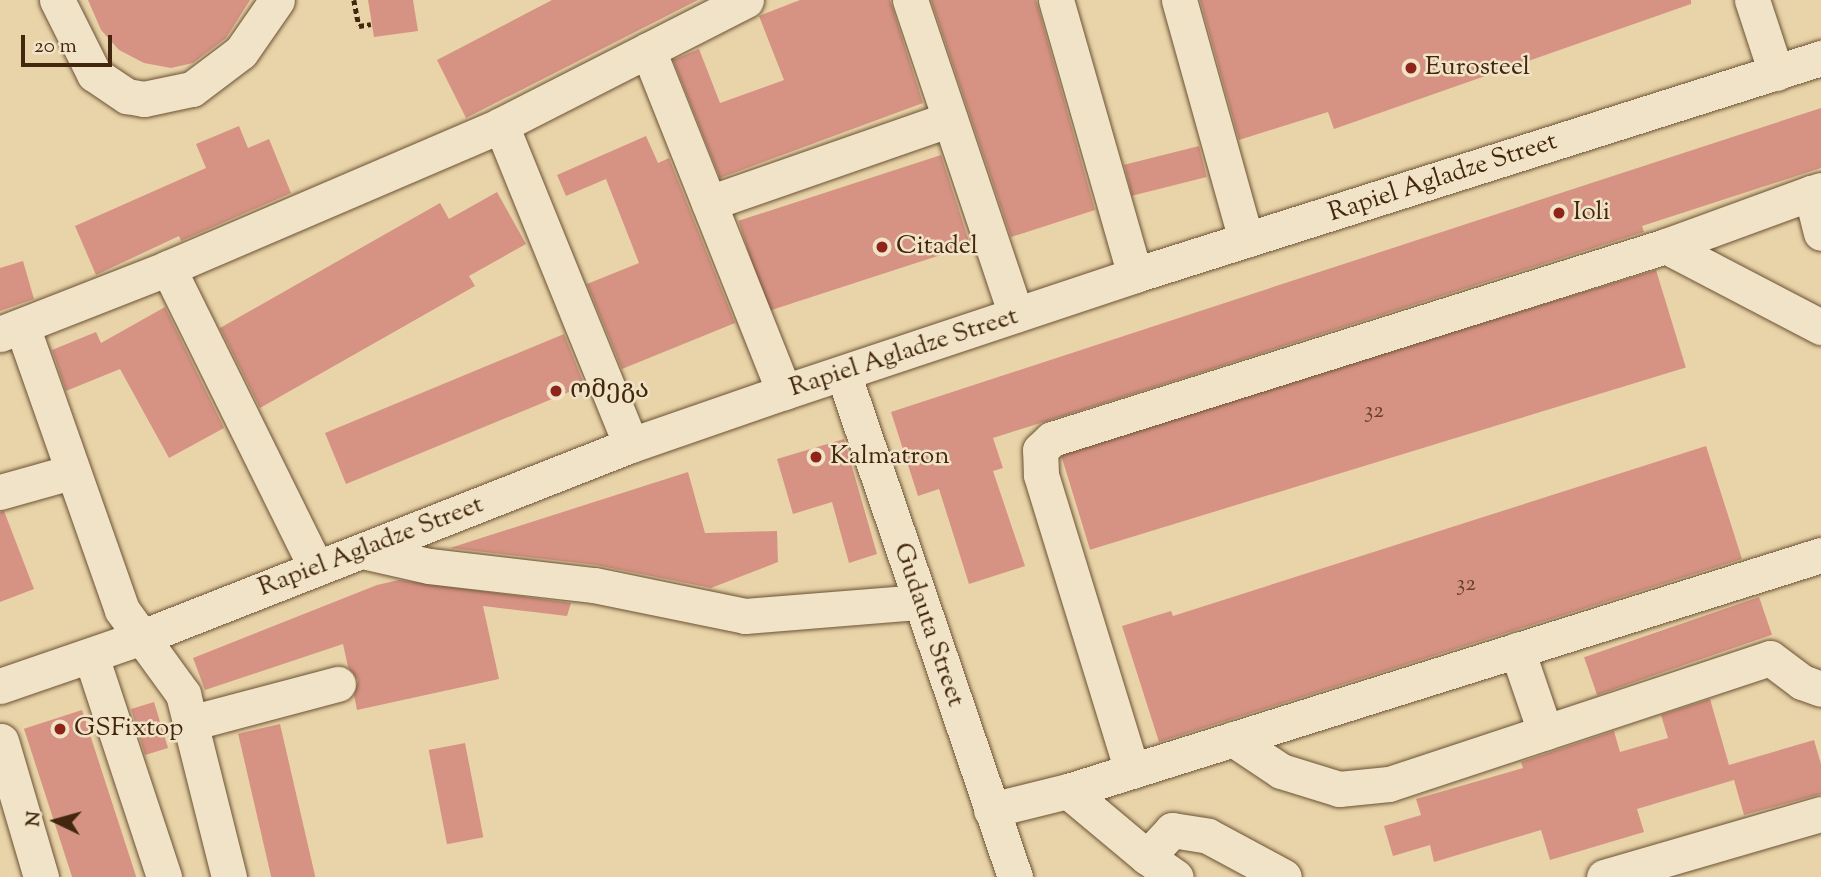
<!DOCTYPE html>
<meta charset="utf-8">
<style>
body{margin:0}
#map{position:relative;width:1821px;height:877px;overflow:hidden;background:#e9d4a9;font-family:"Sorts Mill Goudy","Noto Serif Georgian",serif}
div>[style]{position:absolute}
.building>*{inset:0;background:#d69383;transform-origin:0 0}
.path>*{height:4.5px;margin-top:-2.25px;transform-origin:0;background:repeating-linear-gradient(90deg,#42260d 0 5px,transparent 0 8.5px)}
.roads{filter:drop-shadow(0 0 2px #6c5234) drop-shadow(0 0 2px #6c5234)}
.minor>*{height:35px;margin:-17.5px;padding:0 17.5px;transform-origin:17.5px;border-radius:17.5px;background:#f1e3c7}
.dots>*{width:19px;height:19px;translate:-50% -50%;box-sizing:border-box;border:4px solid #f1e3c7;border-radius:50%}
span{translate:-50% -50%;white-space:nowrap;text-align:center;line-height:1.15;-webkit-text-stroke:5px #f1e3c7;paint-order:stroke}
.number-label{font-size:23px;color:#67412a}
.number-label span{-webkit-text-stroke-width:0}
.poi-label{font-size:26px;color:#42260d}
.left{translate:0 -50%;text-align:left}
.street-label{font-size:26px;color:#42260d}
.north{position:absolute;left:21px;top:786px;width:70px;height:70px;-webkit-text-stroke:5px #f1e3c7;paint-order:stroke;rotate:275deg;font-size:19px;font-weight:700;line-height:28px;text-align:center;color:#42260d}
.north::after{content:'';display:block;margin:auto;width:24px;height:32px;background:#42260d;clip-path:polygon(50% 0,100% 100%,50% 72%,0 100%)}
.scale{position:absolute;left:21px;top:35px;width:91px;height:32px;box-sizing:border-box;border:4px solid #42260d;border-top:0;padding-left:9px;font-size:21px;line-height:24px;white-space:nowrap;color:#42260d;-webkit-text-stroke:5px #f1e3c7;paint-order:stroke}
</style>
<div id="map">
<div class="building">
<div style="clip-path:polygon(88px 0,250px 0,226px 38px,193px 63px,171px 68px,144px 63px,119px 50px,101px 30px)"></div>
<div style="clip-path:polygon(368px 0,413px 0,418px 31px,374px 37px)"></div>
<div style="clip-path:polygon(552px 0,698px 0,466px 118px,437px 60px)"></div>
<div style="clip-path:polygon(800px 0,890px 0,923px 103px,720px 178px,673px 60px,699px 49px,720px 103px,784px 80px,759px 16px)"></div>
<div style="clip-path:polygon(931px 0,1036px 0,1095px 210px,1011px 237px)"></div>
<div style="clip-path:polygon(1200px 0,1691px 0,1691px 4px,1334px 129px,1328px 112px,1239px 140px)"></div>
<div style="clip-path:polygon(1821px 108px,1821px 168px,1642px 226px,1644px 232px,993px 438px,1003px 468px,993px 471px,1025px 566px,969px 584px,939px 489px,918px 496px,891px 412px)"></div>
<div style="clip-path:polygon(239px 126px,248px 148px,269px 139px,291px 193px,181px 241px,179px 236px,96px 275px,75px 226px,206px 168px,196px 144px)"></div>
<div style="clip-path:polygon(646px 136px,658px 163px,669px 158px,735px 323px,622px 369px,587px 284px,639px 263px,606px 179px,566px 196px,557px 175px)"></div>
<div style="left:1199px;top:146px;width:32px;height:77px;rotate:76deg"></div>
<div style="left:941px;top:155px;width:95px;height:213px;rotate:72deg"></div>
<div style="clip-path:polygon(497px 192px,526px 244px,469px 276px,475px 286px,260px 408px,220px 328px,440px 203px,449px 219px)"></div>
<div style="clip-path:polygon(23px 261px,34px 299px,0 311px,0 268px)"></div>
<div style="left:1656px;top:270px;width:102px;height:623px;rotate:73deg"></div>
<div style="clip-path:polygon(165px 307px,224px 428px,169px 458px,120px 369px,66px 391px,52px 350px,96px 332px,101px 343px)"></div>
<div style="clip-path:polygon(564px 334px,584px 384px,581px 387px,346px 484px,325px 433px)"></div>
<div style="clip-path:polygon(844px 439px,877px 554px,849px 563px,832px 502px,793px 514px,777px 459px)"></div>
<div style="clip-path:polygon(1706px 446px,1742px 559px,1159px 742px,1122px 626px,1171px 611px,1173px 616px)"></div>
<div style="clip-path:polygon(688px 472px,705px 533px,777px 531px,778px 562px,711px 588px,596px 565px,450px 548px)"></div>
<div style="clip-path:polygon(4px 511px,34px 589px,0 602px,0 512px)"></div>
<div style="clip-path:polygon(399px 580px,571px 603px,567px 616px,483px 606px,499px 679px,357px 710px,354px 695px,358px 680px,348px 667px,343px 644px,205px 690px,193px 658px,377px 585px)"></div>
<div style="left:1759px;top:597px;width:40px;height:185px;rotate:71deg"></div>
<div style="clip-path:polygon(1710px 699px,1729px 765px,1814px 740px,1821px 764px,1821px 794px,1744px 815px,1734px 780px,1637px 809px,1644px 832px,1550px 860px,1541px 830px,1434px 862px,1430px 845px,1393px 856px,1384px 826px,1421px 815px,1416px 799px,1523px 768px,1521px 762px,1614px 731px,1620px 752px,1668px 738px,1661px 715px)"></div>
<div style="left:154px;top:702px;width:48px;height:24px;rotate:73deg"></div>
<div style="left:82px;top:710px;width:176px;height:61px;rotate:72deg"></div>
<div style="left:280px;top:724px;width:157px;height:43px;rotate:77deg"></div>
<div style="left:465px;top:743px;width:96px;height:37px;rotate:79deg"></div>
</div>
<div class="path">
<div style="left:354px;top:0;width:26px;rotate:79deg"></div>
<div style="left:359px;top:26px;width:12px;rotate:-9deg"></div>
</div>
<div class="roads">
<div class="minor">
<div style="left:57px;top:0;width:83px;rotate:63.4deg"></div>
<div style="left:94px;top:74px;width:40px;rotate:34deg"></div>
<div style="left:127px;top:96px;width:17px;rotate:10deg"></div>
<div style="left:144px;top:99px;width:49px;rotate:-11.8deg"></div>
<div style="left:192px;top:89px;width:61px;rotate:-37.1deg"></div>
<div style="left:241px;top:52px;width:63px;rotate:-55.3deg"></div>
<div style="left:910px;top:0;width:332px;rotate:71.4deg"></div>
<div style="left:1056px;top:0;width:286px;rotate:74deg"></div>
<div style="left:1179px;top:0;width:249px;rotate:74.4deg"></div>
<div style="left:1752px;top:0;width:77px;rotate:71.8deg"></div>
<div style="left:648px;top:50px;width:368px;rotate:68.3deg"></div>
<div style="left:501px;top:125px;width:345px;rotate:67.9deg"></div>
<div style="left:1821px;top:190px;width:10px;rotate:163deg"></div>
<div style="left:1811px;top:193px;width:41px;rotate:76deg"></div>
<div style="left:709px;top:203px;width:255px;rotate:-19.2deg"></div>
<div style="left:1666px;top:246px;width:154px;rotate:-20.1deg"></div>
<div style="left:168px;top:268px;width:335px;rotate:63.7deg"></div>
<div style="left:22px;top:326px;width:301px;rotate:70.6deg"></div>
<div style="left:122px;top:610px;width:104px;rotate:54deg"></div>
<div style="left:183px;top:694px;width:189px;rotate:75.9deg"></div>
<div style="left:0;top:334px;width:180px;rotate:-21.4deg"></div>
<div style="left:168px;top:268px;width:362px;rotate:-23.2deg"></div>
<div style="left:501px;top:125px;width:275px;rotate:-27deg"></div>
<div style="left:843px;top:373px;width:533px;rotate:71.16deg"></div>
<div style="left:0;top:492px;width:74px;rotate:-15.7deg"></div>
<div style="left:362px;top:551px;width:69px;rotate:12.6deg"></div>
<div style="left:429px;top:566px;width:166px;rotate:6.6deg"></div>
<div style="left:594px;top:585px;width:154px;rotate:11.6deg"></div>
<div style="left:745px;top:616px;width:176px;rotate:-4.6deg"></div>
<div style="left:1517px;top:650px;width:87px;rotate:71.1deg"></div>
<div style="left:91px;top:656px;width:233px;rotate:71.7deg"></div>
<div style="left:0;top:686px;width:150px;rotate:-19deg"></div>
<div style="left:142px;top:637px;width:525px;rotate:-21.44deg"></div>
<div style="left:631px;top:445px;width:162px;rotate:-19.1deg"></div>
<div style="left:784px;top:392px;width:370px;rotate:-18.4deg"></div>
<div style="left:1135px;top:275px;width:720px;rotate:-17.55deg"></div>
<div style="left:190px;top:723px;width:153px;rotate:-14.8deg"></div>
<div style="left:1233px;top:739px;width:58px;rotate:33.7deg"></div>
<div style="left:1281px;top:771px;width:61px;rotate:17.2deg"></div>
<div style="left:1339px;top:789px;width:50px;rotate:-5.7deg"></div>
<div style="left:1389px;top:784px;width:401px;rotate:-18.3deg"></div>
<div style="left:1770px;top:658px;width:40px;rotate:37deg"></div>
<div style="left:1802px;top:682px;width:20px;rotate:20deg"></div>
<div style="left:1px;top:741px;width:142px;rotate:73.6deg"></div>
<div style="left:1132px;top:771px;width:310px;rotate:-107.1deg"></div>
<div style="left:1041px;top:475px;width:25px;rotate:-92deg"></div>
<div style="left:1040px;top:450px;width:16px;rotate:-43deg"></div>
<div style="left:1052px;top:439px;width:644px;rotate:-17.45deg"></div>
<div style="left:1666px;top:246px;width:175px;rotate:27.6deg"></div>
<div style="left:1068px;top:791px;width:789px;rotate:-17.4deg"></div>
<div style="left:991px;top:810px;width:79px;rotate:-13.9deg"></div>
<div style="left:1068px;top:791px;width:103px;rotate:39.9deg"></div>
<div style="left:1147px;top:857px;width:35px;rotate:35deg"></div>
<div style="left:1147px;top:857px;width:37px;rotate:-47deg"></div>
<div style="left:1172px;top:830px;width:36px;rotate:9deg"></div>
<div style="left:1208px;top:836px;width:86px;rotate:28.3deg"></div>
<div style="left:1604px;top:877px;width:226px;rotate:-16.2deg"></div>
</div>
</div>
<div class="dots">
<div style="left:1411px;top:68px;background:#8f2418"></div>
<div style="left:1559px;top:213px;background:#8f2418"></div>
<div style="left:882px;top:247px;background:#8f2418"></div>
<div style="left:556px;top:391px;background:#8f2418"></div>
<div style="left:816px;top:457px;background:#8f2418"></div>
<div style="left:60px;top:729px;background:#8f2418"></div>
</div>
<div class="number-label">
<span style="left:1374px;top:412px">32</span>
<span style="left:1466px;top:585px">32</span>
</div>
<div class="poi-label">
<span class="left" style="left:1425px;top:68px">Eurosteel</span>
<span class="left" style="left:1573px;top:213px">Ioli</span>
<span class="left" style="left:896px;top:247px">Citadel</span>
<span class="left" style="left:570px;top:391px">ომეგა</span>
<span class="left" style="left:830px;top:457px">Kalmatron</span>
<span class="left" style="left:74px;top:729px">GSFixtop</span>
</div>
<div class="street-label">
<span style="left:1443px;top:178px;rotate:-18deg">Rapiel Agladze Street</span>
<span style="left:904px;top:353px;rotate:-18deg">Rapiel Agladze Street</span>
<span style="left:371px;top:547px;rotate:-21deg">Rapiel Agladze Street</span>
<span style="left:928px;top:625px;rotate:71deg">Gudauta Street</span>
</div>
<div class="north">N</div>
<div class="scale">20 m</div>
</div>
